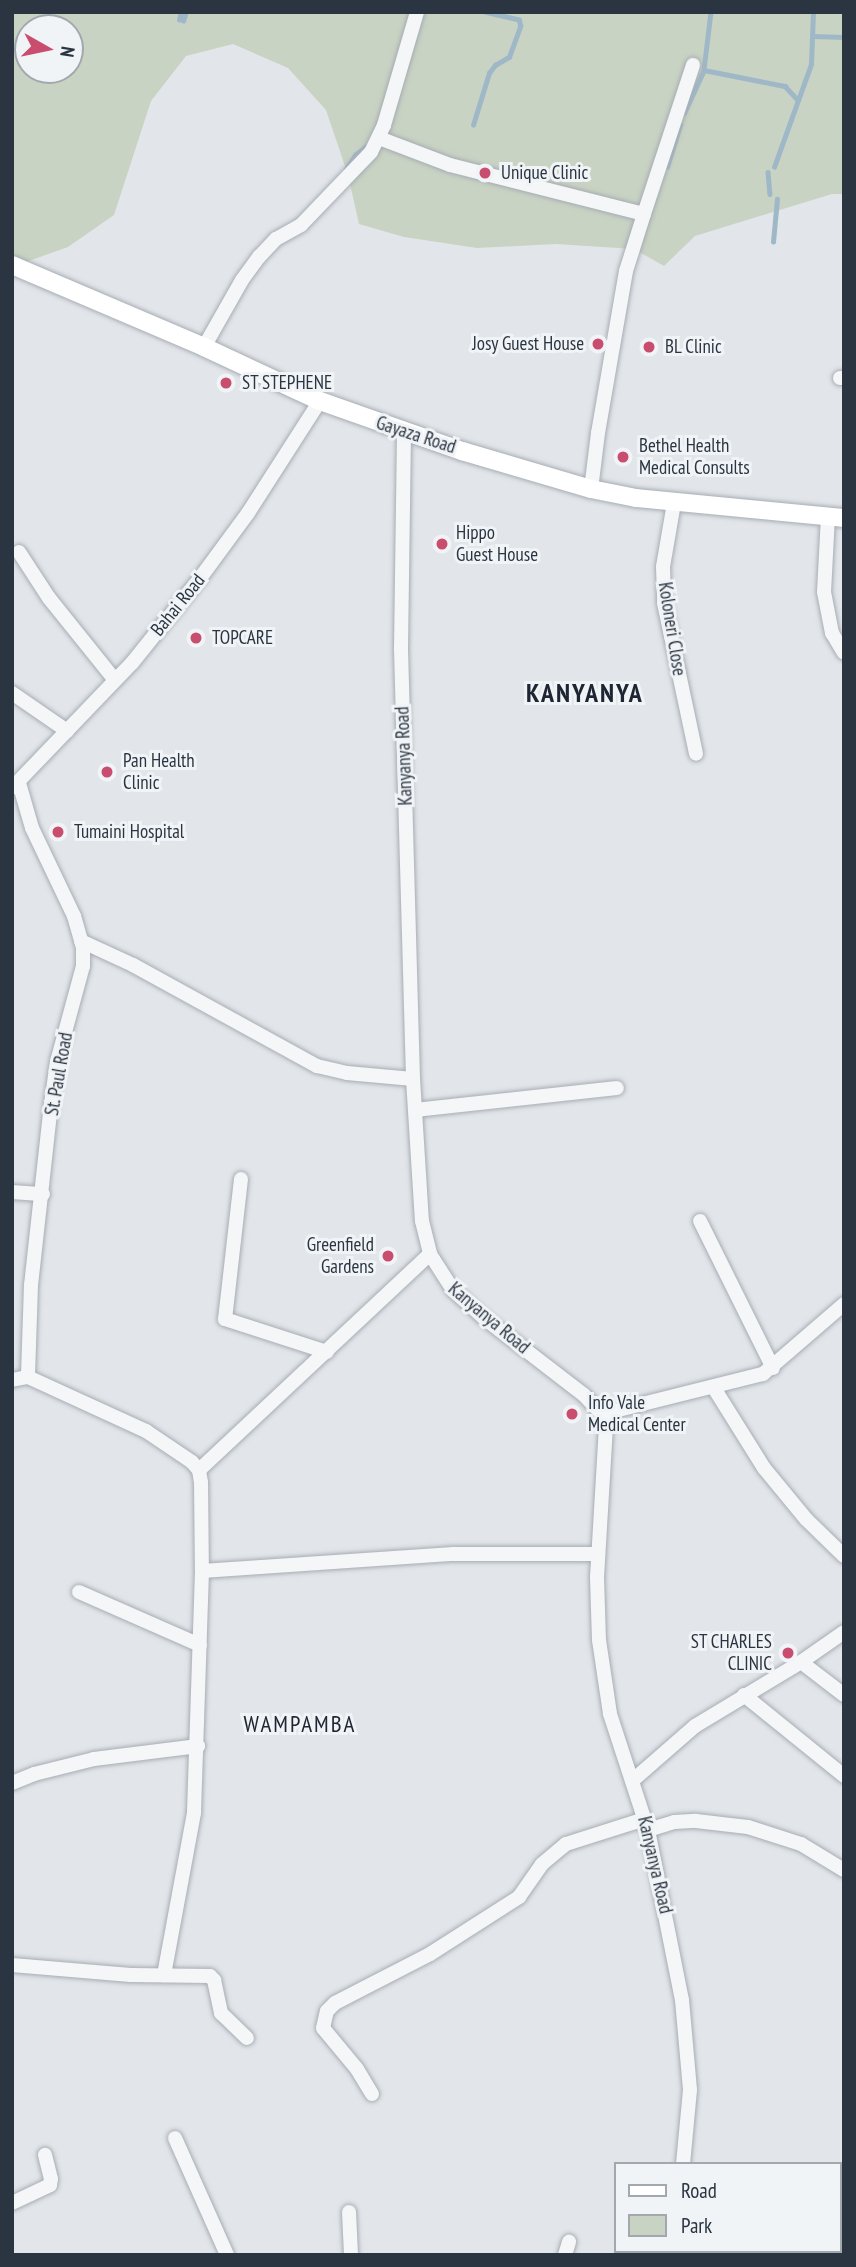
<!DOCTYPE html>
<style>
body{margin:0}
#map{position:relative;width:856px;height:2267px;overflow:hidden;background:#e2e6ea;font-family:"PT Sans Narrow",sans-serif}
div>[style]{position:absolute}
.green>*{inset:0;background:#c9d3c3}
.stream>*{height:4.5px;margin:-2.25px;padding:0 2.25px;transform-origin:2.25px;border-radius:2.25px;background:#9fb8c8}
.roads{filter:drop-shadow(0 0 2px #a7adb4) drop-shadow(0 0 2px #a7adb4)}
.minor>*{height:14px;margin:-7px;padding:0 7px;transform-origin:7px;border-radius:7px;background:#f4f6f8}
.major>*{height:18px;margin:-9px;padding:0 9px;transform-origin:9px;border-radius:9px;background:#fff}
.dots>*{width:19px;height:19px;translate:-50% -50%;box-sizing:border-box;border:4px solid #f1f4f7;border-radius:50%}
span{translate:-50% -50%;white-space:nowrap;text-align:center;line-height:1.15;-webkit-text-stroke:6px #f1f4f7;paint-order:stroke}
.poi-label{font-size:19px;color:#2b3541}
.left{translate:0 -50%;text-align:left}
.right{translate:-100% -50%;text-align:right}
.street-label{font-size:19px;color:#2b3541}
.quarter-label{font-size:23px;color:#1d2632;letter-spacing:2px}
.district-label{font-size:26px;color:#1d2632;font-weight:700;letter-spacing:2px}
.frame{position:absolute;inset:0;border:14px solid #2b3541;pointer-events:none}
.legend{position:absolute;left:614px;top:2162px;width:228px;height:91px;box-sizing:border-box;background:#f1f4f7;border:2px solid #a2a8ae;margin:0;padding:9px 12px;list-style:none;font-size:21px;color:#2b3541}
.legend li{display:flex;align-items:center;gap:14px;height:35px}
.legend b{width:35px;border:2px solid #a2a8ae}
.north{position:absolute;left:14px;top:14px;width:70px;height:70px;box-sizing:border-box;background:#f1f4f7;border:2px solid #a2a8ae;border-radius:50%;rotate:99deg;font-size:19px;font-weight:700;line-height:28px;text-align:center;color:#2b3541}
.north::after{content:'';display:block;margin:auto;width:24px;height:32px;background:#c94d6e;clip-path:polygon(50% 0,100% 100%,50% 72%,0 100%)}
</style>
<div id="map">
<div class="green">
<div style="clip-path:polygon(evenodd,12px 12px,844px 12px,844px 194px,832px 194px,695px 236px,664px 266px,634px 249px,556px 244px,477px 248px,404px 237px,359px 224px,348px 175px,326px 110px,288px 68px,233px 44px,186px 56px,151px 101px,114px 215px,68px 247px,12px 267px,12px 12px,28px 28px,70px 28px,70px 70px,28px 70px,28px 28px)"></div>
</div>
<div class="stream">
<div style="left:711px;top:12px;width:58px;rotate:96.9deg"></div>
<div style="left:704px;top:70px;width:83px;rotate:11.2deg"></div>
<div style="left:785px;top:86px;width:19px;rotate:47deg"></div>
<div style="left:179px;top:20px;width:8px;rotate:-76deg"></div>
<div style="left:183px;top:21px;width:9px;rotate:-72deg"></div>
<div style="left:813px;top:36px;width:31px;rotate:2deg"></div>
<div style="left:684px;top:113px;width:47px;rotate:-65.1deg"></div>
<div style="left:473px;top:125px;width:54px;rotate:-72.9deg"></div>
<div style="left:489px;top:73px;width:10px;rotate:-53deg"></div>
<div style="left:495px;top:65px;width:16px;rotate:-30deg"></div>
<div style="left:509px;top:57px;width:33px;rotate:-70deg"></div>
<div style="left:520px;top:26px;width:6px;rotate:-99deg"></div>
<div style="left:519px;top:20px;width:35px;rotate:-167deg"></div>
<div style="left:667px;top:167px;width:44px;rotate:-72.8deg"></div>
<div style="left:774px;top:167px;width:109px;rotate:-70.2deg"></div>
<div style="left:811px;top:64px;width:52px;rotate:-87.8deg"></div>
<div style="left:346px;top:169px;width:17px;rotate:-57deg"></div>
<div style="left:355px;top:155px;width:16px;rotate:-38deg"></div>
<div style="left:768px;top:172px;width:22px;rotate:85deg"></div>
<div style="left:773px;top:242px;width:43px;rotate:-84.7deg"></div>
</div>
<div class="roads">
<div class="minor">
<div style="left:379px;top:138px;width:76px;rotate:20.8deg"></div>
<div style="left:450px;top:165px;width:200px;rotate:14.2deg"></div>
<div style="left:644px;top:214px;width:60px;rotate:107.5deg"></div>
<div style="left:626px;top:271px;width:164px;rotate:99.8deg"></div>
<div style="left:598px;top:433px;width:56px;rotate:97.1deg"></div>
<div style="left:644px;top:214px;width:157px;rotate:-71.8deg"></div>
<div style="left:204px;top:347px;width:77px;rotate:-60.4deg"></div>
<div style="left:242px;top:280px;width:29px;rotate:-54deg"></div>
<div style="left:259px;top:257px;width:25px;rotate:-47deg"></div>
<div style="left:276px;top:239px;width:29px;rotate:-29deg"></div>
<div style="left:301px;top:225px;width:101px;rotate:-46.2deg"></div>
<div style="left:371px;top:152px;width:30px;rotate:-64deg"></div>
<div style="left:384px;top:125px;width:118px;rotate:-73.7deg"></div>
<div style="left:840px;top:378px;width:4px"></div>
<div style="left:404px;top:433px;width:216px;rotate:90.8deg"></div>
<div style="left:401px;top:649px;width:430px;rotate:88.4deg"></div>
<div style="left:413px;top:1079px;width:142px;rotate:86.4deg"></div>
<div style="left:422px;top:1221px;width:34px;rotate:76deg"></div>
<div style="left:430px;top:1254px;width:43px;rotate:57.4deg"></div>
<div style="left:453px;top:1290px;width:42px;rotate:42.1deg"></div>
<div style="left:484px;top:1318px;width:126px;rotate:37.6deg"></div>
<div style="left:584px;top:1395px;width:26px;rotate:47deg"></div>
<div style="left:602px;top:1414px;width:13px;rotate:72deg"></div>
<div style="left:606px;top:1426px;width:151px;rotate:93.4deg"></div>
<div style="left:597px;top:1577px;width:63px;rotate:88.2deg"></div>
<div style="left:599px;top:1640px;width:75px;rotate:81.5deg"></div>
<div style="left:610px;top:1714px;width:122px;rotate:71.9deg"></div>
<div style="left:648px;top:1830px;width:173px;rotate:78.7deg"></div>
<div style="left:682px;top:2000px;width:90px;rotate:84.9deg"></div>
<div style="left:690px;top:2090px;width:74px;rotate:95.4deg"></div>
<div style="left:674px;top:503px;width:65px;rotate:99.8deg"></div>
<div style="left:663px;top:567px;width:36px;rotate:88deg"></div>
<div style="left:664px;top:603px;width:154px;rotate:78deg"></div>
<div style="left:828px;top:516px;width:76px;rotate:93deg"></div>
<div style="left:824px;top:592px;width:42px;rotate:79deg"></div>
<div style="left:832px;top:633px;width:23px;rotate:59deg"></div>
<div style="left:19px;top:552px;width:55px;rotate:56.9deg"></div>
<div style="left:49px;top:598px;width:105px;rotate:51.2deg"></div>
<div style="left:12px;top:693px;width:67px;rotate:34.6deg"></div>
<div style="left:19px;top:783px;width:47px;rotate:73.9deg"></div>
<div style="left:32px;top:828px;width:98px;rotate:64.5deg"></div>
<div style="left:74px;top:916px;width:33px;rotate:74deg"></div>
<div style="left:83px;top:948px;width:18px;rotate:90deg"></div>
<div style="left:83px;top:966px;width:99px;rotate:105.2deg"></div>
<div style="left:57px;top:1062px;width:42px;rotate:98.1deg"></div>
<div style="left:51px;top:1104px;width:182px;rotate:96.3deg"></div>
<div style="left:31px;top:1285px;width:92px;rotate:91.9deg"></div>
<div style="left:12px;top:788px;width:173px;rotate:-46.2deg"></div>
<div style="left:132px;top:663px;width:105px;rotate:-51.2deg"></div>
<div style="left:198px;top:581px;width:84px;rotate:-53.7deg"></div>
<div style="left:248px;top:513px;width:133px;rotate:-57.3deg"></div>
<div style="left:81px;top:941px;width:57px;rotate:24.8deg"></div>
<div style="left:133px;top:965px;width:210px;rotate:28.8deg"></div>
<div style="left:317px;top:1066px;width:31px;rotate:13deg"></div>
<div style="left:347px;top:1073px;width:66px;rotate:5.2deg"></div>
<div style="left:415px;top:1110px;width:203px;rotate:-6.2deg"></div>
<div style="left:241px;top:1179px;width:141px;rotate:96.5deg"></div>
<div style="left:225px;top:1319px;width:107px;rotate:17.9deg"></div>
<div style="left:12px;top:1192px;width:31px;rotate:4deg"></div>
<div style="left:700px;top:1221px;width:164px;rotate:63.6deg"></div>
<div style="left:28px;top:1377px;width:130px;rotate:24.6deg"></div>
<div style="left:146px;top:1431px;width:55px;rotate:34deg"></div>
<div style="left:192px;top:1462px;width:11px;rotate:49deg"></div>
<div style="left:199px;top:1470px;width:12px;rotate:81deg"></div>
<div style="left:201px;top:1482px;width:89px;rotate:89.4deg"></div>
<div style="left:202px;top:1571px;width:242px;rotate:91.9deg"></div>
<div style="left:194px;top:1813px;width:165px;rotate:100.5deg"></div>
<div style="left:12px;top:1380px;width:16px;rotate:-11deg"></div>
<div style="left:714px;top:1388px;width:94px;rotate:58deg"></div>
<div style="left:764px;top:1468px;width:66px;rotate:50.5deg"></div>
<div style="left:806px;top:1519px;width:53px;rotate:44.2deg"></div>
<div style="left:602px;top:1414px;width:166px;rotate:-14deg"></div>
<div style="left:763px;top:1374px;width:107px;rotate:-40.8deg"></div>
<div style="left:199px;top:1470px;width:316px;rotate:-43.1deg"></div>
<div style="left:202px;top:1571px;width:252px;rotate:-3.9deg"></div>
<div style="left:453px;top:1554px;width:145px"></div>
<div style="left:79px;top:1592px;width:132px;rotate:23.7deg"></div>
<div style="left:801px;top:1662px;width:54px;rotate:37.5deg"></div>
<div style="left:744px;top:1695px;width:129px;rotate:39deg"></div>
<div style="left:632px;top:1781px;width:84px;rotate:-41.1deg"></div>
<div style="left:695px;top:1726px;width:124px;rotate:-31.1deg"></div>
<div style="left:801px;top:1662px;width:52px;rotate:-34.9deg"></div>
<div style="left:12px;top:1783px;width:24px;rotate:-22deg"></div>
<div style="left:34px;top:1774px;width:62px;rotate:-14deg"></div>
<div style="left:94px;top:1759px;width:105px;rotate:-7.1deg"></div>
<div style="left:648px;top:1830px;width:27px;rotate:-17deg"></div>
<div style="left:674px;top:1822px;width:22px;rotate:-3deg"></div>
<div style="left:696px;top:1821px;width:52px;rotate:6.6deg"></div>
<div style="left:748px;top:1827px;width:56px;rotate:17.8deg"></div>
<div style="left:801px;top:1844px;width:50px;rotate:31.2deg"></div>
<div style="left:12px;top:1965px;width:119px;rotate:4.8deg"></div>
<div style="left:131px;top:1975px;width:79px;rotate:0.7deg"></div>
<div style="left:210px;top:1976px;width:6px;rotate:45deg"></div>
<div style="left:214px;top:1980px;width:34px;rotate:78deg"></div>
<div style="left:221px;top:2013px;width:36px;rotate:44deg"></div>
<div style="left:372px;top:2094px;width:29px;rotate:-121deg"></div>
<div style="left:357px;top:2069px;width:53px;rotate:-129.7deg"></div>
<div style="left:323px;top:2028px;width:17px;rotate:-77deg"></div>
<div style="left:327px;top:2011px;width:11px;rotate:-45deg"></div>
<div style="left:335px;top:2003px;width:107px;rotate:-27.3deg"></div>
<div style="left:430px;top:1954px;width:106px;rotate:-32.6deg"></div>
<div style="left:519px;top:1897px;width:40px;rotate:-55.1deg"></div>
<div style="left:542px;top:1864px;width:31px;rotate:-40deg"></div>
<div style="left:566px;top:1844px;width:83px;rotate:-17.6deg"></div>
<div style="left:175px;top:2138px;width:128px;rotate:66deg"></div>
<div style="left:840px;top:2186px;width:4px;rotate:-27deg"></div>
<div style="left:12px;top:2203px;width:42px;rotate:-25.3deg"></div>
<div style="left:50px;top:2185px;width:6px;rotate:-81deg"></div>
<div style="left:51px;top:2179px;width:25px;rotate:-104deg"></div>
<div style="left:349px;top:2212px;width:43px;rotate:87.3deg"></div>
<div style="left:565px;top:2255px;width:14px;rotate:-73deg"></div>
<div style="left:654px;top:2255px;width:4px;rotate:-76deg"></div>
</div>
<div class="major">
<div style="left:12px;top:265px;width:209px;rotate:23.1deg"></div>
<div style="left:204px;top:347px;width:128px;rotate:25deg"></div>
<div style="left:320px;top:401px;width:151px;rotate:19.4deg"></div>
<div style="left:462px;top:451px;width:134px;rotate:16.4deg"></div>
<div style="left:591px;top:489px;width:46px;rotate:11.3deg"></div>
<div style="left:636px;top:498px;width:209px;rotate:5.5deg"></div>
</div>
</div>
<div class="dots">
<div style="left:485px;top:173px;background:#c94d6e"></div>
<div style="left:598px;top:344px;background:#c94d6e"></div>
<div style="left:649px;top:347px;background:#c94d6e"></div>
<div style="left:226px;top:383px;background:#c94d6e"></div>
<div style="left:623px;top:457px;background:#c94d6e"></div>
<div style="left:442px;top:544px;background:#c94d6e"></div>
<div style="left:196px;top:638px;background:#c94d6e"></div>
<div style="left:107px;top:772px;background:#c94d6e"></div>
<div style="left:58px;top:832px;background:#c94d6e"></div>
<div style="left:388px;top:1256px;background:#c94d6e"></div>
<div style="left:572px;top:1414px;background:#c94d6e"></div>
<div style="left:788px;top:1653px;background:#c94d6e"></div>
</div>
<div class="poi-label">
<span class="left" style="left:501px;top:173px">Unique Clinic</span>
<span class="right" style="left:584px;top:344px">Josy Guest House</span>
<span class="left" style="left:665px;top:347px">BL Clinic</span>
<span class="left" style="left:242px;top:383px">ST STEPHENE</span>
<span class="left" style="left:639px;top:457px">Bethel Health<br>Medical Consults</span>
<span class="left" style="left:456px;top:544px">Hippo<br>Guest House</span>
<span class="left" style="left:212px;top:638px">TOPCARE</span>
<span class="left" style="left:123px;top:772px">Pan Health<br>Clinic</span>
<span class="left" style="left:74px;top:832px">Tumaini Hospital</span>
<span class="right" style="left:374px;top:1256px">Greenfield<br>Gardens</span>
<span class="left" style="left:588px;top:1414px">Info Vale<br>Medical Center</span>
<span class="right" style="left:772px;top:1653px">ST CHARLES<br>CLINIC</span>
</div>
<div class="street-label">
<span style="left:416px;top:435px;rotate:18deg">Gayaza Road</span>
<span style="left:178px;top:605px;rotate:-51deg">Bahai Road</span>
<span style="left:672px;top:629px;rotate:81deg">Koloneri Close</span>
<span style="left:404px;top:756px;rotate:-92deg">Kanyanya Road</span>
<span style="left:59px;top:1074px;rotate:-80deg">St. Paul Road</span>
<span style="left:489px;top:1318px;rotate:40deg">Kanyanya Road</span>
<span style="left:655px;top:1865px;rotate:77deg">Kanyanya Road</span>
</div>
<div class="quarter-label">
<span style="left:300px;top:1724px">WAMPAMBA</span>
</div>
<div class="district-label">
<span style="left:585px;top:693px">KANYANYA</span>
</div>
<div class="frame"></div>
<ul class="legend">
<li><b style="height:9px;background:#fff"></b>Road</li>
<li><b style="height:19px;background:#c9d3c3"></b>Park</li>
</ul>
<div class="north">N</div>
</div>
